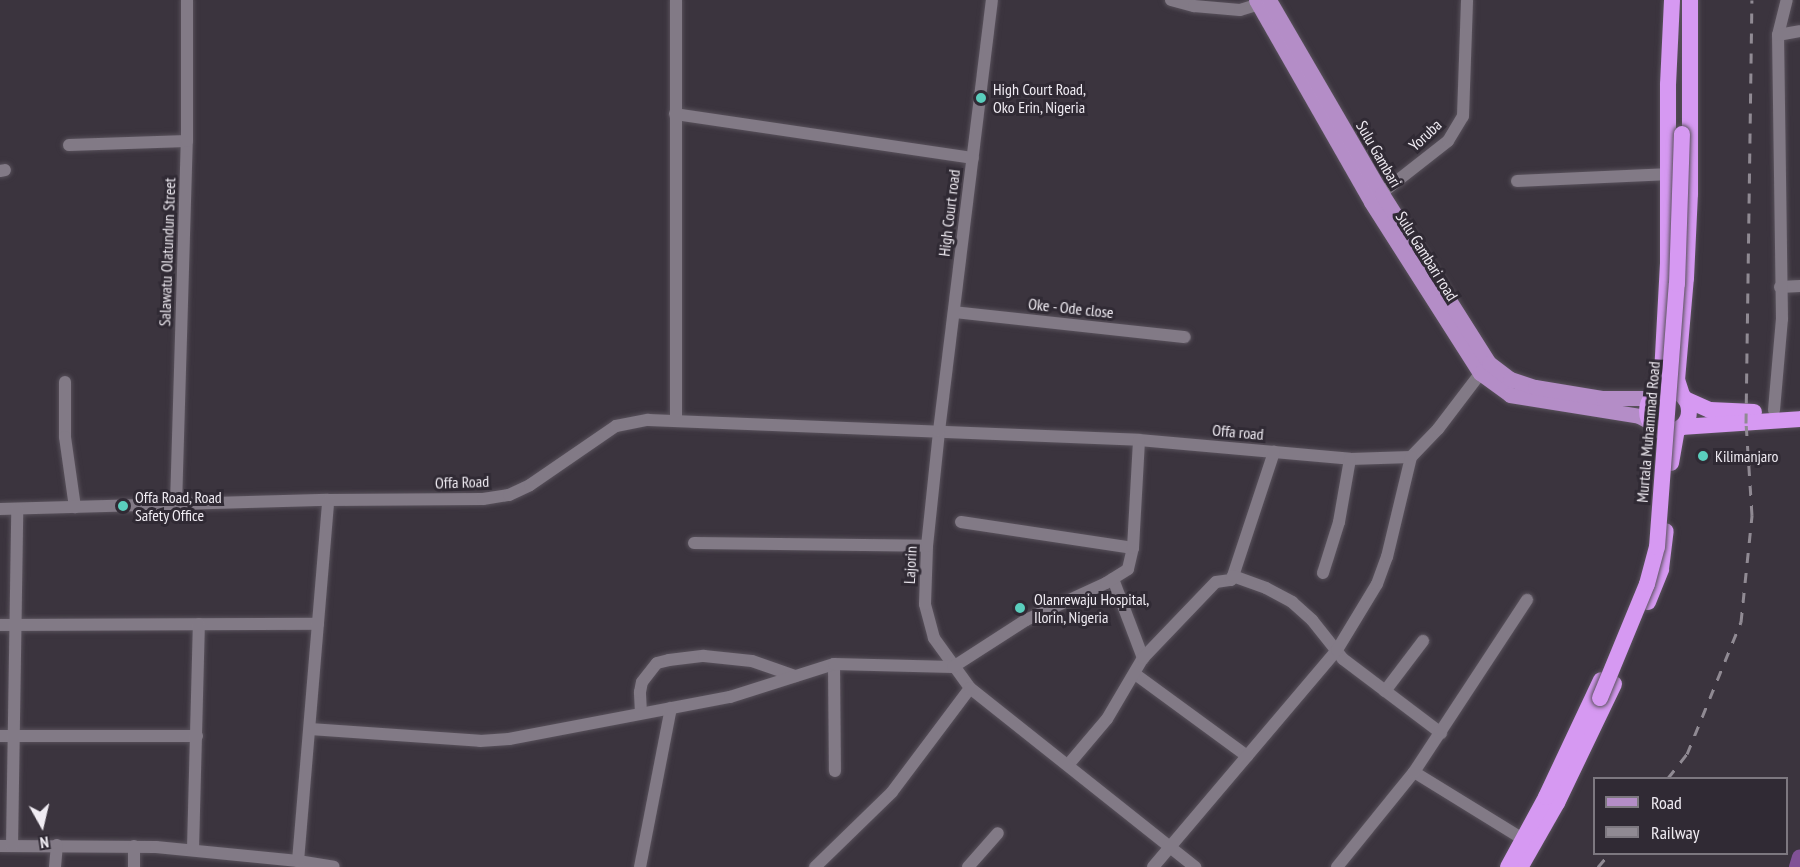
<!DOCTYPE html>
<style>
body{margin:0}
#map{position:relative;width:1800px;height:867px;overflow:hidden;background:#3b343e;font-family:"PT Sans Narrow",sans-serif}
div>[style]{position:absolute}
.river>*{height:16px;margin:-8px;padding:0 8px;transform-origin:8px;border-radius:8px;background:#815196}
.roads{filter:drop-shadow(0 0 2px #58515b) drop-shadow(0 0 2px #58515b)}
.minor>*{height:12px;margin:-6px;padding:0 6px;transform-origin:6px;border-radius:6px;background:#827a86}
.major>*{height:15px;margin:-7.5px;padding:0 7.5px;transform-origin:7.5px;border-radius:7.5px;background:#b48dc7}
.highway>*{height:16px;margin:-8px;padding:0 8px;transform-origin:8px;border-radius:8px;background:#d699f2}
.highway>.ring{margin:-8px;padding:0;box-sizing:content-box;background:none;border:16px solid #d699f2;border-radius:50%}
.rail>*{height:3px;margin-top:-1.5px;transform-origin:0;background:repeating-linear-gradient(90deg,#908a93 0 10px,transparent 0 20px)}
.bridges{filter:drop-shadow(0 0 2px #58515b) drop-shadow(0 0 2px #58515b)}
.highway-bridge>*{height:16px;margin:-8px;padding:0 8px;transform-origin:8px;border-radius:8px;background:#d699f2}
.dots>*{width:16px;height:16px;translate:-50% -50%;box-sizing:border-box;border:3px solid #302a34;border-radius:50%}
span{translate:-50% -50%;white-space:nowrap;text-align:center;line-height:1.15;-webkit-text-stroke:6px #302a34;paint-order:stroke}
.poi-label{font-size:16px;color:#f0ecf3}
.left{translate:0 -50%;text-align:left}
.street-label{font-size:16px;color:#f0ecf3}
.legend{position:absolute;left:1593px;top:777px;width:195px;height:78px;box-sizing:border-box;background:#302a34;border:2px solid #7d7880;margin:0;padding:8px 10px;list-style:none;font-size:18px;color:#f0ecf3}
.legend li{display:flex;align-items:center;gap:12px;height:30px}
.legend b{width:30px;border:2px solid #7d7880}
.north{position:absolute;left:12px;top:795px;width:60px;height:60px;-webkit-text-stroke:4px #302a34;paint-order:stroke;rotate:172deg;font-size:16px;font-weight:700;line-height:24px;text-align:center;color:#f0ecf3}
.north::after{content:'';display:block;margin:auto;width:21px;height:27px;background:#f0ecf3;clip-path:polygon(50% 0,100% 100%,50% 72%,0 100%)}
</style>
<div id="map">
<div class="river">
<div style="left:1797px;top:867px;width:10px;rotate:-73deg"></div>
</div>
<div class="roads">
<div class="minor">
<div style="left:1171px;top:0;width:24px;rotate:15deg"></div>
<div style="left:1194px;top:6px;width:46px;rotate:5deg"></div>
<div style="left:1240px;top:10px;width:28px;rotate:-17deg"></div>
<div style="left:1778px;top:35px;width:36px;rotate:-76deg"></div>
<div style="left:675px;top:114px;width:301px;rotate:8.4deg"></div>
<div style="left:69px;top:145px;width:118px;rotate:-1.9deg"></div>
<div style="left:0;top:171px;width:5px;rotate:-11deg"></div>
<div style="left:1517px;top:181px;width:153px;rotate:-2.6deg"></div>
<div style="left:1374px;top:199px;width:94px;rotate:-38.1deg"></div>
<div style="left:1448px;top:141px;width:29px;rotate:-59deg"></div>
<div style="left:1463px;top:116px;width:116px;rotate:-88deg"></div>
<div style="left:1780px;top:287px;width:20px;rotate:-3deg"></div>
<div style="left:954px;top:312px;width:232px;rotate:6.2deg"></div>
<div style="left:65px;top:382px;width:55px;rotate:90deg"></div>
<div style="left:65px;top:437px;width:71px;rotate:81.9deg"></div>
<div style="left:1774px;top:410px;width:91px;rotate:-85deg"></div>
<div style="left:1782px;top:319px;width:284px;rotate:-90.8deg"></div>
<div style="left:1778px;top:35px;width:22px;rotate:-10deg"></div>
<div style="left:676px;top:419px;width:419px;rotate:-90deg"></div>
<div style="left:176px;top:505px;width:364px;rotate:-88.3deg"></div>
<div style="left:187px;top:141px;width:141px;rotate:-90deg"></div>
<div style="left:0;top:509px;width:328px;rotate:-1.6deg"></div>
<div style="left:328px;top:500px;width:155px;rotate:-0.4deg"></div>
<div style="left:483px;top:499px;width:26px;rotate:-9deg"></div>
<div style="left:509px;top:495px;width:23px;rotate:-25deg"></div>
<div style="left:530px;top:485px;width:104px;rotate:-34.5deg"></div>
<div style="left:616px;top:426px;width:33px;rotate:-11deg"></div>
<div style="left:648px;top:420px;width:491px;rotate:2.3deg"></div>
<div style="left:1139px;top:440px;width:212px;rotate:5.1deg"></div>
<div style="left:1350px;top:459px;width:61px;rotate:-1.9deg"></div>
<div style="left:1411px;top:457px;width:39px;rotate:-46deg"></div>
<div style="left:1438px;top:429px;width:79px;rotate:-52.7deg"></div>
<div style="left:961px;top:522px;width:174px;rotate:8.6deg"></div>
<div style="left:694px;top:543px;width:233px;rotate:0.7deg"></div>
<div style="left:1323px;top:573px;width:53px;rotate:-72.6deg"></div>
<div style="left:1339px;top:522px;width:64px;rotate:-80.1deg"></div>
<div style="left:1233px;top:576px;width:131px;rotate:-71.7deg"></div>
<div style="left:1113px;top:579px;width:85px;rotate:69.2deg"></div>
<div style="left:0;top:625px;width:318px;rotate:-0.2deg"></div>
<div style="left:834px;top:664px;width:107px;rotate:89.5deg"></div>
<div style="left:1135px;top:674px;width:139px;rotate:36.2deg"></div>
<div style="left:970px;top:688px;width:62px;rotate:-125.8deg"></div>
<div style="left:934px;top:638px;width:35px;rotate:-105deg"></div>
<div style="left:925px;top:604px;width:58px;rotate:-88deg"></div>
<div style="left:927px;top:546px;width:116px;rotate:-84deg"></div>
<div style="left:939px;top:431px;width:434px;rotate:-83deg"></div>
<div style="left:1385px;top:691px;width:63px;rotate:-52.8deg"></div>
<div style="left:641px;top:713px;width:21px;rotate:-93deg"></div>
<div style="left:640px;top:692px;width:10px;rotate:-79deg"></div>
<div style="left:642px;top:682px;width:24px;rotate:-52deg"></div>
<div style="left:657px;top:663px;width:12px;rotate:-14deg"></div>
<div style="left:669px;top:660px;width:35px;rotate:-7deg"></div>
<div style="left:704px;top:656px;width:48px;rotate:5.9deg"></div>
<div style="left:752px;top:661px;width:46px;rotate:19.2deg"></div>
<div style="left:310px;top:729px;width:170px;rotate:4deg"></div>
<div style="left:480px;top:741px;width:29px;rotate:-4deg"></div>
<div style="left:509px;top:739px;width:225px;rotate:-10.8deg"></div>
<div style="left:730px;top:697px;width:109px;rotate:-17.6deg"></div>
<div style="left:834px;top:664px;width:119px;rotate:1.4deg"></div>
<div style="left:953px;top:667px;width:87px;rotate:-32.8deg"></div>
<div style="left:1026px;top:620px;width:88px;rotate:-24.8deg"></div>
<div style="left:1106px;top:583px;width:26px;rotate:-32deg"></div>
<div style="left:1128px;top:569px;width:22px;rotate:-77deg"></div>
<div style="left:1133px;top:548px;width:108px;rotate:-86.8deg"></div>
<div style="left:0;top:736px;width:197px"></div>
<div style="left:1068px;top:765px;width:60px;rotate:-49.7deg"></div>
<div style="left:1107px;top:719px;width:71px;rotate:-59.5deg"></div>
<div style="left:1143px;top:658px;width:105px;rotate:-46.2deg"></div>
<div style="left:1216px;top:582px;width:15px;rotate:-8deg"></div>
<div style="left:1231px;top:580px;width:4px;rotate:-63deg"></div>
<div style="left:1233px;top:576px;width:35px;rotate:20deg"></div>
<div style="left:1266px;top:588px;width:30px;rotate:28deg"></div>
<div style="left:1292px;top:602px;width:27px;rotate:42deg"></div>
<div style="left:1312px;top:620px;width:50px;rotate:51.5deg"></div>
<div style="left:1343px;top:659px;width:123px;rotate:37.1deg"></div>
<div style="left:1414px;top:772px;width:128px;rotate:31.6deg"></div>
<div style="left:0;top:846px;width:156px;rotate:0.4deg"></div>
<div style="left:156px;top:847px;width:143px;rotate:5.6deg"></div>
<div style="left:298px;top:861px;width:36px;rotate:9deg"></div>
<div style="left:12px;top:846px;width:337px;rotate:-89.1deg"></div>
<div style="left:193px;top:849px;width:225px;rotate:-88.5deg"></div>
<div style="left:298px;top:861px;width:362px;rotate:-85.2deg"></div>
<div style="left:55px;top:867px;width:22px;rotate:-85deg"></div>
<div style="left:134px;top:867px;width:21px;rotate:-90deg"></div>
<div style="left:640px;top:867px;width:162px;rotate:-79deg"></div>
<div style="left:815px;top:867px;width:107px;rotate:-44.2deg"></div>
<div style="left:892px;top:792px;width:130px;rotate:-53.1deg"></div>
<div style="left:970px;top:688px;width:288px;rotate:38.5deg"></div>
<div style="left:968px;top:867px;width:45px;rotate:-48.6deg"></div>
<div style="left:1153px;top:867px;width:285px;rotate:-49.7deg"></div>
<div style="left:1337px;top:650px;width:77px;rotate:-58.8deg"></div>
<div style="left:1377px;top:584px;width:29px;rotate:-70deg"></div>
<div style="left:1387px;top:557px;width:103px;rotate:-76.5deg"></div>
<div style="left:1337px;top:867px;width:122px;rotate:-51deg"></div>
<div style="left:1414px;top:772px;width:206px;rotate:-56.7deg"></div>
</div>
<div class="major">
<div style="left:1256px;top:0;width:232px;rotate:60.3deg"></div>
<div style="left:1371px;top:202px;width:203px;rotate:57.5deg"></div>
<div style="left:1480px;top:373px;width:37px;rotate:36deg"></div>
<div style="left:1510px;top:395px;width:131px;rotate:9.2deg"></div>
<div style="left:1639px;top:416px;width:13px;rotate:29deg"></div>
<div style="left:1269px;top:0;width:225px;rotate:59.8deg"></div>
<div style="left:1382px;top:194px;width:200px;rotate:57.7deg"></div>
<div style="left:1489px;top:363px;width:26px;rotate:37deg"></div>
<div style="left:1510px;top:379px;width:26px;rotate:18deg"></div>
<div style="left:1535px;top:387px;width:69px;rotate:9.2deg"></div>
<div style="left:1603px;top:398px;width:47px"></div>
</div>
<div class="highway">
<div class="ring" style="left:1647px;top:390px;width:26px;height:26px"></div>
<div style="left:1654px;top:394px;width:22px;rotate:-68deg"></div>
<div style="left:1662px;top:374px;width:112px;rotate:-86.9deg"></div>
<div style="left:1668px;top:262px;width:177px;rotate:-90deg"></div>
<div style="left:1668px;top:85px;width:85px;rotate:-87.3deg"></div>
<div style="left:1682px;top:395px;width:16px;rotate:-108deg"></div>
<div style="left:1677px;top:380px;width:102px;rotate:-85deg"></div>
<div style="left:1686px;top:278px;width:84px;rotate:-87.3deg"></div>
<div style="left:1690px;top:194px;width:194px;rotate:-90deg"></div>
<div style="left:1685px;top:399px;width:27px;rotate:24deg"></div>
<div style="left:1710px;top:410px;width:44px;rotate:2.6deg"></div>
<div style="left:1681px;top:427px;width:119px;rotate:-3.8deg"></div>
<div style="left:1671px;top:463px;width:34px;rotate:-80deg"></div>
<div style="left:1648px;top:602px;width:35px;rotate:-68deg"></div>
<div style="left:1661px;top:569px;width:38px;rotate:-83deg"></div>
<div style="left:1521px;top:866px;width:73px;rotate:-60.3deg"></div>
<div style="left:1557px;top:803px;width:132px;rotate:-64.4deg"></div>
<div style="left:1508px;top:867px;width:80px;rotate:-61.5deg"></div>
<div style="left:1546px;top:797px;width:129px;rotate:-64.8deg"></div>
</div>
</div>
<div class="rail">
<div style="left:1668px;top:778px;width:31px;rotate:-52deg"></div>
<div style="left:1687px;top:754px;width:143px;rotate:-67.8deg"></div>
<div style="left:1741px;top:622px;width:108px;rotate:-84.1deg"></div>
<div style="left:1752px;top:515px;width:92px;rotate:-93.7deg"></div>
<div style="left:1746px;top:423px;width:423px;rotate:-89.2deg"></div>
<div style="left:1598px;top:867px;width:17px;rotate:-50deg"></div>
</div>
<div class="bridges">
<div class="highway-bridge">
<div style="left:1600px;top:698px;width:123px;rotate:-67.6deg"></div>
<div style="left:1647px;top:584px;width:38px;rotate:-75deg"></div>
<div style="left:1657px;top:547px;width:264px;rotate:-85.7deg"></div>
<div style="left:1677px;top:284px;width:150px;rotate:-88.1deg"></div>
</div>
</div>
<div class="dots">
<div style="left:981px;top:98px;background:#5acebd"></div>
<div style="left:1703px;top:456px;background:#5acebd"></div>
<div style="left:123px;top:506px;background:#5acebd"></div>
<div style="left:1020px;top:608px;background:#5acebd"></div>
</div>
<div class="poi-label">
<span class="left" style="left:993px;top:98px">High Court Road,<br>Oko Erin, Nigeria</span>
<span class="left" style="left:1715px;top:456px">Kilimanjaro</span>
<span class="left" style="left:135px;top:506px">Offa Road, Road<br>Safety Office</span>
<span class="left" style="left:1034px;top:608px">Olanrewaju Hospital,<br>Ilorin, Nigeria</span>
</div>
<div class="street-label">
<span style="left:1425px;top:135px;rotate:-43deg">Yoruba</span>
<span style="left:1379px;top:154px;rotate:60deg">Sulu Gambari</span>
<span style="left:949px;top:213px;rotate:-83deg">High Court road</span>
<span style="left:167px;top:252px;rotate:-88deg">Salawatu Olatundun Street</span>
<span style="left:1427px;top:256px;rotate:58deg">Sulu Gambari road</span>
<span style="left:1071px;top:308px;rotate:6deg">Oke - Ode close</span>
<span style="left:1238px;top:432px;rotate:5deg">Offa road</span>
<span style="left:1648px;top:432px;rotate:-85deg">Murtala Muhammad Road</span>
<span style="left:462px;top:482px;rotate:-2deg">Offa Road</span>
<span style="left:910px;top:565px;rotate:-87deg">Lajorin</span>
</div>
<ul class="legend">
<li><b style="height:8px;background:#b48dc7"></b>Road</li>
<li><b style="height:8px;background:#908a93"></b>Railway</li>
</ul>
<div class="north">N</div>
</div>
